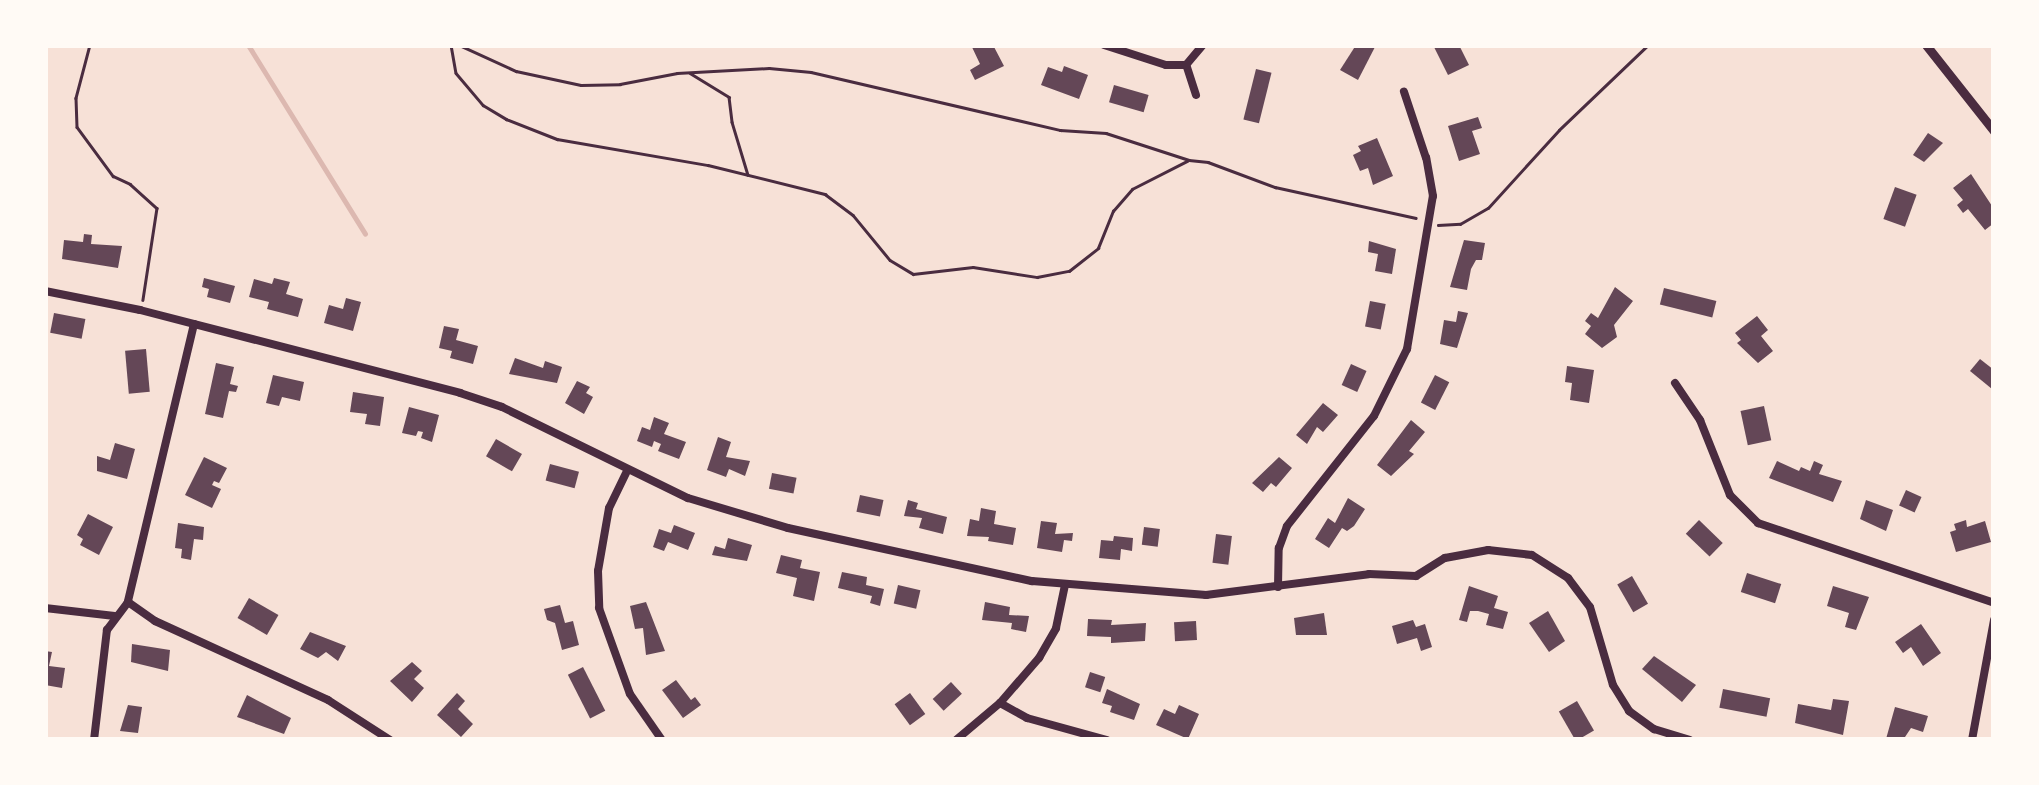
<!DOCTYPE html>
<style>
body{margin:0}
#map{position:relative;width:2039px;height:785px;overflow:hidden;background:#f7e1d7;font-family:"PT Sans Narrow",sans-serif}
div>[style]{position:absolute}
.stream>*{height:5px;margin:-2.5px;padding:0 2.5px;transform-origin:2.5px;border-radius:2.5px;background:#dcb8b0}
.building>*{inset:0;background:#644757;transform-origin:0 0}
.path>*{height:2.5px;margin:-1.25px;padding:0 1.25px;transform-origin:1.25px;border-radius:1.25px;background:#4a2c40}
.minor>*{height:8px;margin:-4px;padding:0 4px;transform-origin:4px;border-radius:4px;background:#4a2c40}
.tertiary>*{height:9px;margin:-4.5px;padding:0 4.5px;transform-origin:4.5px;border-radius:4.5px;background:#4a2c40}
span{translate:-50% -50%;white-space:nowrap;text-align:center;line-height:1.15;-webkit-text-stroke:8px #fffaf5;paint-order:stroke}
.frame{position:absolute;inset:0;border:48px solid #fffaf5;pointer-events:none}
</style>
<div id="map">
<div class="stream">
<div style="left:248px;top:45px;width:222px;rotate:58.2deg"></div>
</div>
<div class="building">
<div style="clip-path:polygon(971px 45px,993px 45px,1004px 66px,975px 80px,970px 70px,980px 64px)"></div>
<div style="clip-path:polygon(1356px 45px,1376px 45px,1358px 80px,1340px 70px)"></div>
<div style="clip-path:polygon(1433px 45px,1459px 45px,1469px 65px,1448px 75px)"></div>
<div style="clip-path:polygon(1064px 66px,1088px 75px,1079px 99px,1041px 85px,1048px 67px,1062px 72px)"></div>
<div style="left:1256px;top:69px;width:16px;height:52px;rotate:14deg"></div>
<div style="left:1114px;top:85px;width:36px;height:18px;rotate:16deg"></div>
<div style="clip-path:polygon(1478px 117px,1482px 128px,1472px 131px,1480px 154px,1459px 161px,1448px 126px)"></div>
<div style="clip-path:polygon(1928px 133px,1943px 143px,1924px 162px,1913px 155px)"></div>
<div style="clip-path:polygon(1377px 138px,1393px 176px,1373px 185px,1368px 168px,1360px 171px,1353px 155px,1361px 151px,1358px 146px)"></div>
<div style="clip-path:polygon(1971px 174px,1994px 209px,1994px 223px,1985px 230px,1968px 209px,1963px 213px,1957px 205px,1963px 200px,1953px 188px)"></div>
<div style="left:1895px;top:187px;width:23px;height:34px;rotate:20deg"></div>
<div style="clip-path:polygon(84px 234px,92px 235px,91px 244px,122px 246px,118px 268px,62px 259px,64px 240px,83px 242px)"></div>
<div style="clip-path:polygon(1464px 240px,1485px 243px,1482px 260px,1476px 260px,1471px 269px,1467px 290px,1450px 287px)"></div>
<div style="clip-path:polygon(1369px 241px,1396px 249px,1392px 274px,1375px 271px,1378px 254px,1368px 252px)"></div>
<div style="clip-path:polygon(204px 278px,235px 286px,230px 303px,207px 297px,209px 289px,202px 287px)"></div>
<div style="clip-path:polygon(274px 278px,290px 282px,286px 294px,303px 299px,298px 317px,267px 309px,269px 302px,249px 297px,254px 279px,272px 284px)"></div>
<div style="clip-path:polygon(1615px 287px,1633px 301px,1614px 325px,1617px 337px,1602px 348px,1585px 334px,1591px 326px,1585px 321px,1591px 313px,1598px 318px)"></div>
<div style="left:1664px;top:288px;width:54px;height:17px;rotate:14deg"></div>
<div style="clip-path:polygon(346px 298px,361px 302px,353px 331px,324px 323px,329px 305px,343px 309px)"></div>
<div style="left:1370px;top:301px;width:16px;height:26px;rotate:11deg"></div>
<div style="clip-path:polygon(1458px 311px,1468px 313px,1457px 348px,1440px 344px,1444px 320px,1456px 322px)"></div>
<div style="left:54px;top:313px;width:32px;height:20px;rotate:11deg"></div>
<div style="clip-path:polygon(1757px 316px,1768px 330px,1761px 336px,1773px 351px,1758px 363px,1737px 343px,1741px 340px,1735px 333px)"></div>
<div style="clip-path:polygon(444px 326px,459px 329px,456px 340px,478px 346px,473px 364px,450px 358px,452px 351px,439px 348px)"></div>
<div style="left:146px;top:349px;width:43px;height:21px;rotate:85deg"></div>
<div style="clip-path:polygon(515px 358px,543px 368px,545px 361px,562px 367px,557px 383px,509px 374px)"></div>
<div style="clip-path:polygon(1980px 359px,1994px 370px,1992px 389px,1970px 371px)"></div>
<div style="clip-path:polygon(216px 363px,234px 367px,230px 384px,238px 386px,236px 392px,229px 391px,223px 418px,205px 414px)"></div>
<div style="left:1351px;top:364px;width:17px;height:23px;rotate:24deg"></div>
<div style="clip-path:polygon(1567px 366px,1594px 370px,1589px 403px,1570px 400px,1572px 383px,1565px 382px)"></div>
<div style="clip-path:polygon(273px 375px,304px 382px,300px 401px,282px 397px,279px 406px,266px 403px)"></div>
<div style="left:1435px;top:375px;width:16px;height:31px;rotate:27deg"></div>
<div style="clip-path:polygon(577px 381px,590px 387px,586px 393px,593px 397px,584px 414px,565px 403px)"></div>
<div style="clip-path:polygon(353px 392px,384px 397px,380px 426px,365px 424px,367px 414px,350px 412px)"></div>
<div style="clip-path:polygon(1323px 403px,1338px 415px,1323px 432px,1317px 427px,1307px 444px,1296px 435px)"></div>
<div style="left:1764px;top:406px;width:35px;height:24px;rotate:78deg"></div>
<div style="clip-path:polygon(409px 407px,439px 415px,432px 442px,421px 438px,423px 432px,418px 431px,416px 436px,402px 433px)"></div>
<div style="clip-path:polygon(654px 417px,669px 423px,664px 434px,686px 442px,679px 459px,658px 451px,661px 444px,654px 441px,652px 447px,637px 441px,642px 427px,650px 430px)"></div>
<div style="clip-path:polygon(1411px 420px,1425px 432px,1409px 451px,1414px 454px,1391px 476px,1377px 465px)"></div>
<div style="clip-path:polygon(718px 437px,731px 442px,726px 457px,750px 461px,745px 476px,729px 469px,726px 477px,707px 470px)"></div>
<div style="left:496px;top:439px;width:30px;height:20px;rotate:30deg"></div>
<div style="clip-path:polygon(115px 443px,135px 449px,127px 479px,97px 471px,97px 456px,110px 460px)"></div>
<div style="clip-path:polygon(204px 457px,227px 468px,219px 483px,214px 481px,212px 485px,221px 489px,212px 508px,185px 495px)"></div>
<div style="clip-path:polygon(1279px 457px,1292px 468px,1276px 487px,1271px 483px,1263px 492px,1252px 483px)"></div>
<div style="clip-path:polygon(1777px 461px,1799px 471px,1801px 467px,1810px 471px,1814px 461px,1823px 465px,1819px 474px,1842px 481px,1833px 502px,1769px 478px)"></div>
<div style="left:550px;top:464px;width:30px;height:17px;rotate:15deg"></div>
<div style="left:772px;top:473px;width:25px;height:16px;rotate:11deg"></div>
<div style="left:1906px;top:490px;width:17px;height:17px;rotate:24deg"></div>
<div style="left:860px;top:495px;width:24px;height:17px;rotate:12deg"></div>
<div style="clip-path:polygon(1348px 498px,1365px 509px,1354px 526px,1347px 531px,1342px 528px,1329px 548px,1315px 539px,1328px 518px,1335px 523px)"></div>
<div style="clip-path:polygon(908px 500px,918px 503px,916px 509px,947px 517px,943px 534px,919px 528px,922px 518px,904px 516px)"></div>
<div style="clip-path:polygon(1866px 500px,1893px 510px,1886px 531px,1860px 519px)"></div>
<div style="clip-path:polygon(981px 508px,996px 511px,994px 524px,1016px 528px,1013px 545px,988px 541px,989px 537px,967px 536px,970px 519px,979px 521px)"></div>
<div style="clip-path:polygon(88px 514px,113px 527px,99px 555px,80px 545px,83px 539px,77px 535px)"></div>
<div style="left:1699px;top:520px;width:33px;height:19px;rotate:44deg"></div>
<div style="clip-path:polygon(1966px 520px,1967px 527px,1985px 521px,1991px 542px,1956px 552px,1950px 532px,1956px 530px,1954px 524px)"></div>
<div style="clip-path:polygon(1041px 521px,1057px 523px,1055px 534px,1073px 533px,1072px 541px,1064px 540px,1062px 552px,1037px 548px)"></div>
<div style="clip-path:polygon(178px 523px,204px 527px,203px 540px,194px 539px,191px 560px,181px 558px,182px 549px,175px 548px)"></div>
<div style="clip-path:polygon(674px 525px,695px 533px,688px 550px,668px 542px,664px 551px,653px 547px,659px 529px,671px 533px)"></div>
<div style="left:1144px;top:527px;width:16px;height:18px;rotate:7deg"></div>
<div style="left:1216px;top:534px;width:16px;height:29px;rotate:7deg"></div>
<div style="clip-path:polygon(1114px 536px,1133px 538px,1132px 551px,1121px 549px,1120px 560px,1099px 558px,1101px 540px,1113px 541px)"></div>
<div style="clip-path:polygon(728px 538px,752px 545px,747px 561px,712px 555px,715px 546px,725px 549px)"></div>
<div style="clip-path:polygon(781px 555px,802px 560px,800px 568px,820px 572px,814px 601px,793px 596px,797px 578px,776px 573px)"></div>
<div style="clip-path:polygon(842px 572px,867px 577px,866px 585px,884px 589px,880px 606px,870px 603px,872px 596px,838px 588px)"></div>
<div style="left:1747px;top:573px;width:36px;height:20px;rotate:18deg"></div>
<div style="left:1632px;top:576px;width:32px;height:17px;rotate:60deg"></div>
<div style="left:898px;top:585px;width:23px;height:19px;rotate:13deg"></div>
<div style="clip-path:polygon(1469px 586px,1498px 596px,1494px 608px,1508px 612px,1503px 629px,1486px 625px,1489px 614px,1478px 611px,1470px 611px,1467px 622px,1459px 620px)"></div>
<div style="clip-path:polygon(1833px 586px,1869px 597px,1856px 630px,1845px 627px,1849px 613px,1827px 606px)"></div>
<div style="left:249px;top:598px;width:34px;height:23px;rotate:30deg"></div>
<div style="clip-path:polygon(646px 602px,665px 651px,646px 655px,643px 628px,635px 629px,630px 606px)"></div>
<div style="clip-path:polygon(985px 602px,1010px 607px,1009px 615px,1029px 616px,1026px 632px,1011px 629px,1012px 623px,982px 620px)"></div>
<div style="clip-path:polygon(560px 605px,565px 623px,573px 621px,579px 645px,562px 650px,555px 623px,547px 620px,544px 609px)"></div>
<div style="clip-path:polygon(1548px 611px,1565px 641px,1549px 652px,1529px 623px)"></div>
<div style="clip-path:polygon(1324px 613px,1327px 635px,1296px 635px,1294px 618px)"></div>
<div style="clip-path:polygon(1088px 619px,1112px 620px,1111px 625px,1146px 623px,1145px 641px,1111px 643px,1111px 637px,1087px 636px)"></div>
<div style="clip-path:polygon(1413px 620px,1416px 627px,1425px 624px,1432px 647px,1421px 651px,1417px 638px,1397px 644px,1392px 626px)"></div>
<div style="left:1196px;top:621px;width:19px;height:22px;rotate:87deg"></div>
<div style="clip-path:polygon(1921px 624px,1941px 653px,1923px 666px,1911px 647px,1903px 653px,1895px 642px)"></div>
<div style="clip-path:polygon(310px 632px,346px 646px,338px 661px,326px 652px,318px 658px,300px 649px)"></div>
<div style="clip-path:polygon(132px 644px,170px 650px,168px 671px,131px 662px)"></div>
<div style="clip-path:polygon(45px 651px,52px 652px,49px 666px,65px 668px,62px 688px,45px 685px)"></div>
<div style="clip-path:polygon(1654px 656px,1696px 685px,1682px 702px,1642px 669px)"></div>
<div style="clip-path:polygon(412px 662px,422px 671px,414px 679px,424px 688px,412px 702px,390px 681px)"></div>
<div style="left:583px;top:667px;width:49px;height:17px;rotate:63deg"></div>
<div style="left:1090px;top:672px;width:16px;height:16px;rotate:18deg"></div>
<div style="clip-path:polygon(676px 680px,691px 700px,695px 697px,701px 705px,683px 718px,662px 690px)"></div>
<div style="left:951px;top:682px;width:16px;height:25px;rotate:47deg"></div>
<div style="clip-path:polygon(1107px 689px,1140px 704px,1134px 720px,1110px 712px,1112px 706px,1102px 703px)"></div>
<div style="left:1723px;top:689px;width:48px;height:19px;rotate:11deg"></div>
<div style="clip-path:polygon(457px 693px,465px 701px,458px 709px,473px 724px,461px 737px,437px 715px)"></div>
<div style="left:910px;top:693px;width:26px;height:19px;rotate:54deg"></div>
<div style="clip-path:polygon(247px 695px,291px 718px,284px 734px,237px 717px)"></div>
<div style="clip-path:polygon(1833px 699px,1849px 701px,1843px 735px,1795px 723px,1798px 704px,1831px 710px)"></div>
<div style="left:1577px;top:701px;width:34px;height:21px;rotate:60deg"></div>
<div style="clip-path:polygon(128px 705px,142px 707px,138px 733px,120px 731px)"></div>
<div style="clip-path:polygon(1179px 705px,1199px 714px,1188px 739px,1156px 725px,1164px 709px,1175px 714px)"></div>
<div style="clip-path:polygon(1895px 707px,1928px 716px,1923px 732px,1911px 728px,1903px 740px,1886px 739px)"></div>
</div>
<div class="path">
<div style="left:90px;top:45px;width:55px;rotate:104.8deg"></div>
<div style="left:76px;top:98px;width:29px;rotate:88deg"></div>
<div style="left:77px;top:127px;width:61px;rotate:53.7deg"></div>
<div style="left:113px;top:176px;width:19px;rotate:25deg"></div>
<div style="left:130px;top:184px;width:36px;rotate:42deg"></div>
<div style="left:157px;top:208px;width:93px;rotate:98.7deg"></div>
<div style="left:451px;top:45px;width:28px;rotate:80deg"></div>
<div style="left:456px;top:73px;width:42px;rotate:49.8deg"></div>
<div style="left:483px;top:105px;width:27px;rotate:31deg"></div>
<div style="left:506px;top:119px;width:55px;rotate:21.4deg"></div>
<div style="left:557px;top:139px;width:153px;rotate:9.8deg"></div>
<div style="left:708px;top:165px;width:121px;rotate:13.9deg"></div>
<div style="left:825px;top:194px;width:35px;rotate:37deg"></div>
<div style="left:853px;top:215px;width:58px;rotate:50.6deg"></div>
<div style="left:890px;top:260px;width:27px;rotate:31deg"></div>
<div style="left:913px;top:274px;width:60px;rotate:-6.7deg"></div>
<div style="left:973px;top:267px;width:65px;rotate:8.9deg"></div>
<div style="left:1037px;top:277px;width:33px;rotate:-11deg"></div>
<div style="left:1069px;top:271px;width:37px;rotate:-38deg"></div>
<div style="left:1098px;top:248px;width:40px;rotate:-68deg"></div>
<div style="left:1113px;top:211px;width:29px;rotate:-49deg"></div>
<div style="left:1132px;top:189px;width:62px;rotate:-27deg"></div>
<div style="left:459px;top:45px;width:63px;rotate:24.5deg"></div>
<div style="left:516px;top:71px;width:66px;rotate:12.2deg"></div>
<div style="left:581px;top:85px;width:39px;rotate:-1deg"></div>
<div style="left:620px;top:84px;width:58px;rotate:-10.9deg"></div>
<div style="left:677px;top:73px;width:92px;rotate:-3.1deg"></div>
<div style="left:769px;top:68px;width:42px;rotate:5.4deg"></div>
<div style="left:811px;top:72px;width:256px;rotate:13.1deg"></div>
<div style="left:1060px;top:130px;width:46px;rotate:3.7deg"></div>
<div style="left:1106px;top:133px;width:87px;rotate:18deg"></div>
<div style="left:1189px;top:160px;width:19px;rotate:6deg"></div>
<div style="left:1208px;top:162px;width:72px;rotate:20.5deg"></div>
<div style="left:1275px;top:187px;width:144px;rotate:12.4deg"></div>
<div style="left:690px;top:73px;width:46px;rotate:31.6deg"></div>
<div style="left:729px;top:97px;width:25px;rotate:83deg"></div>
<div style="left:732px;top:122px;width:55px;rotate:73.2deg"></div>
<div style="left:1438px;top:225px;width:22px;rotate:-3deg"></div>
<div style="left:1460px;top:224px;width:32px;rotate:-30deg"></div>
<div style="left:1488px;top:208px;width:105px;rotate:-47.7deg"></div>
<div style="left:1559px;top:130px;width:123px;rotate:-43.7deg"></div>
</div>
<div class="minor">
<div style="left:1104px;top:45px;width:65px;rotate:17.9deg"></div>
<div style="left:1166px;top:65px;width:20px"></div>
<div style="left:1196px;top:95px;width:32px;rotate:-108deg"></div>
<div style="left:1186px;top:65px;width:26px;rotate:-50deg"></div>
<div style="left:45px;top:291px;width:97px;rotate:11.3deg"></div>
<div style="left:140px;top:310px;width:331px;rotate:14.5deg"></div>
<div style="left:460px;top:393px;width:44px;rotate:18.4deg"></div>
<div style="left:502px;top:407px;width:207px;rotate:26.1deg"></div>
<div style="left:688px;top:498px;width:104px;rotate:16.7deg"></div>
<div style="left:788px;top:528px;width:250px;rotate:12.3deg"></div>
<div style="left:1032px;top:581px;width:175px;rotate:4.6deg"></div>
<div style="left:1206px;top:595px;width:164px;rotate:-7.3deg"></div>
<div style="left:1369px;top:574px;width:47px;rotate:2.4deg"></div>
<div style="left:1416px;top:576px;width:34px;rotate:-32deg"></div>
<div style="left:1445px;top:558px;width:44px;rotate:-10.5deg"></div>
<div style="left:1488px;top:550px;width:44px;rotate:6.5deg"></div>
<div style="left:1532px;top:555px;width:43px;rotate:32.6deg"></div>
<div style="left:1568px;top:578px;width:36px;rotate:53deg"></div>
<div style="left:1590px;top:607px;width:81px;rotate:73.6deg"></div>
<div style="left:1613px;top:685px;width:31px;rotate:58deg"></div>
<div style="left:1629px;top:711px;width:31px;rotate:36deg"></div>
<div style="left:1654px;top:729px;width:37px;rotate:17deg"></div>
<div style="left:194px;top:324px;width:286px;rotate:103.4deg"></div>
<div style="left:128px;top:602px;width:33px;rotate:35deg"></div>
<div style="left:155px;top:621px;width:190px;rotate:24.5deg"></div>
<div style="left:328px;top:700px;width:74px;rotate:32.8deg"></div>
<div style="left:1675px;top:383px;width:45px;rotate:56deg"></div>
<div style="left:1700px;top:420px;width:81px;rotate:68.2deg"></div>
<div style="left:1730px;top:495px;width:40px;rotate:45deg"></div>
<div style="left:1758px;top:523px;width:249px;rotate:18.7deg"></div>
<div style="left:627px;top:471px;width:41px;rotate:115.9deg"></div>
<div style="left:609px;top:508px;width:64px;rotate:99.9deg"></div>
<div style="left:598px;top:571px;width:37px;rotate:88deg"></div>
<div style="left:599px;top:608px;width:91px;rotate:70.2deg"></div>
<div style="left:630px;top:694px;width:56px;rotate:55.2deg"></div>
<div style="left:1278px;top:587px;width:39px;rotate:-89deg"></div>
<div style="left:1279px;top:548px;width:23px;rotate:-70deg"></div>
<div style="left:1287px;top:526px;width:140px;rotate:-51.7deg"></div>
<div style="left:1374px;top:416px;width:75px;rotate:-63.8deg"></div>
<div style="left:1407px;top:349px;width:155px;rotate:-80.4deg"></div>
<div style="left:1433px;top:196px;width:39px;rotate:-100deg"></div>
<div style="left:1426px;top:158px;width:70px;rotate:-108.4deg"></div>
<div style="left:45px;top:608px;width:70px;rotate:6.5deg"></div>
<div style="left:1000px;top:703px;width:31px;rotate:29deg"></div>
<div style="left:1027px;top:718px;width:83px;rotate:15.4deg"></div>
<div style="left:94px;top:740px;width:111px;rotate:-83.3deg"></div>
<div style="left:107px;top:630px;width:35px;rotate:-53deg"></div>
<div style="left:956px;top:740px;width:57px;rotate:-40.1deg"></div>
<div style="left:1000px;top:703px;width:60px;rotate:-49.1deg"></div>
<div style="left:1039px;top:658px;width:34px;rotate:-60deg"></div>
<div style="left:1056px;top:628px;width:44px;rotate:-78.2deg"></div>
<div style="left:1972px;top:740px;width:122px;rotate:-79.6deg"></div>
</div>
<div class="tertiary">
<div style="left:1926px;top:45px;width:110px;rotate:51.7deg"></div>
</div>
<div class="frame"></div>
</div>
